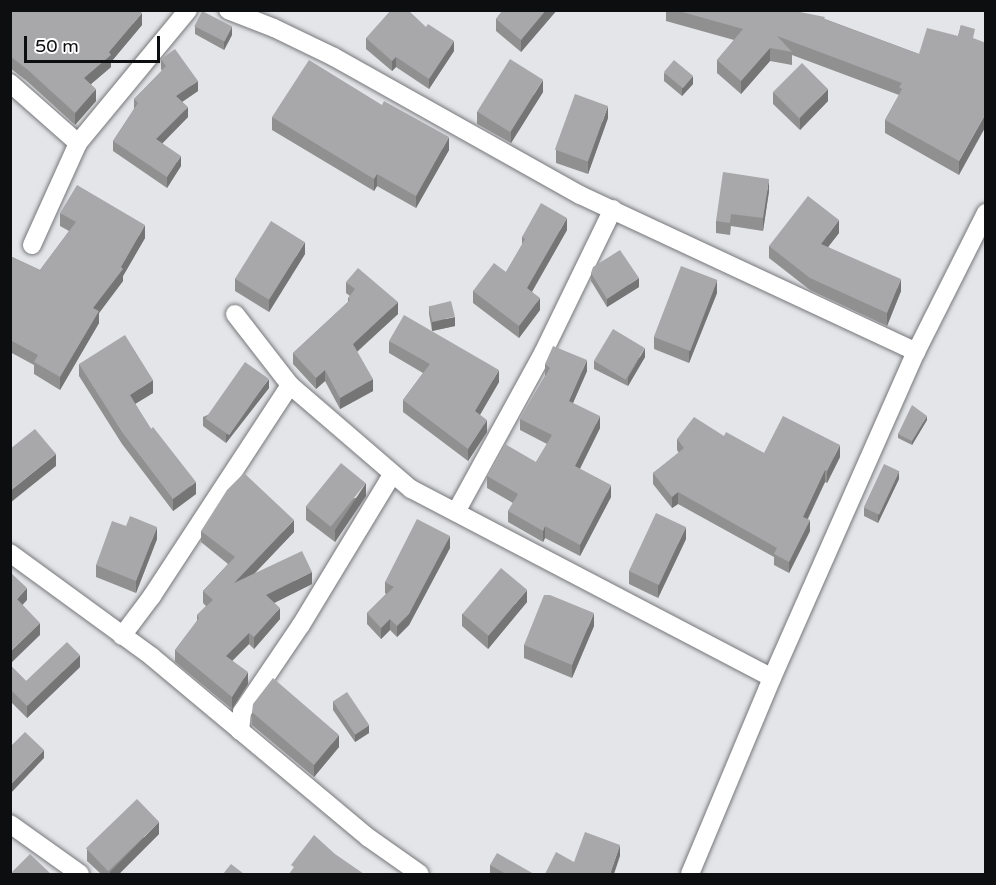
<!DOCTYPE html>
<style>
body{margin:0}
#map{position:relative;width:996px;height:885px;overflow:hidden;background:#e4e5e8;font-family:"Varela Round",sans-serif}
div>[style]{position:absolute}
.roads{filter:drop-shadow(0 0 2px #76777a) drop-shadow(0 0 2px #76777a)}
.street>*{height:18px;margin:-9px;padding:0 9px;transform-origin:9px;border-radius:9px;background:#fff}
.wall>*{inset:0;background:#909091}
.shaded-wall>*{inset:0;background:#767576}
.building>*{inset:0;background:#a8a7a9;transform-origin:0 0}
span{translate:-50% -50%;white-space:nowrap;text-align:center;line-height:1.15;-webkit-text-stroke:4.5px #fff;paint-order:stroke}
.frame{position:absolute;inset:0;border:12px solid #0d0e0f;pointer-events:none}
.scale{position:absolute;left:24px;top:36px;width:136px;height:27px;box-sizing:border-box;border:3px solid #0d0e0f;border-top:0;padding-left:8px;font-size:18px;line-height:21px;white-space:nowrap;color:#0d0e0f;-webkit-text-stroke:4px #fff;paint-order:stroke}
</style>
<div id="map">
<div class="roads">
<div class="street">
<div style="left:228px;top:10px;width:49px;rotate:21.4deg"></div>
<div style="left:274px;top:28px;width:67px;rotate:25.8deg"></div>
<div style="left:334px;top:57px;width:282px;rotate:29.3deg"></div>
<div style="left:580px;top:195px;width:371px;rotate:25deg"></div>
<div style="left:10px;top:83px;width:91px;rotate:41.4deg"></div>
<div style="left:32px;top:245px;width:112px;rotate:-65.7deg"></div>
<div style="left:78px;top:143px;width:173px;rotate:-50.4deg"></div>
<div style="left:235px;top:314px;width:90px;rotate:52.2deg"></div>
<div style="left:290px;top:385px;width:160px;rotate:40.7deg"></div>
<div style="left:411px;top:489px;width:407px;rotate:27.6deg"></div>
<div style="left:456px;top:512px;width:181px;rotate:-61.3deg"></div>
<div style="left:543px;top:353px;width:160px;rotate:-64.1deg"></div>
<div style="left:10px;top:553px;width:175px;rotate:36.1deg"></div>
<div style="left:151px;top:656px;width:284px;rotate:39.9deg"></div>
<div style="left:369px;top:838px;width:62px;rotate:35.2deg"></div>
<div style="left:122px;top:636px;width:50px;rotate:-53.1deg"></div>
<div style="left:152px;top:596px;width:252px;rotate:-56.8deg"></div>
<div style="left:240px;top:731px;width:19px;rotate:-84deg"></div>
<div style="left:242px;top:712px;width:105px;rotate:-55.9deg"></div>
<div style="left:301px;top:625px;width:175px;rotate:-58.8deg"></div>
<div style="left:10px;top:824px;width:86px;rotate:35.5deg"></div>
<div style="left:690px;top:874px;width:212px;rotate:-67.3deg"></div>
<div style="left:772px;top:678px;width:356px;rotate:-66.2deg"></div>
<div style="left:916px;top:352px;width:156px;rotate:-63.3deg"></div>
</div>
</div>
<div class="wall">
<div style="clip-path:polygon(10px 10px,142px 25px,111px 62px,111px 67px,91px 84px,96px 101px,75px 125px,28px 82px,10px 68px)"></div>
<div style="clip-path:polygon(503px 10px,557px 10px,521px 52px,496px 31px,496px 19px)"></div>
<div style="clip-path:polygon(661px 10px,790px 10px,825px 19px,919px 54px,958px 36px,961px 25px,959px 175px,885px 133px,885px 120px,899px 95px,792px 55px,792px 65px,770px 61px,741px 94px,717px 73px,717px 60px,734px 40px,666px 21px,666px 12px)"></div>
<div style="clip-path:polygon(195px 26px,232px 35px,224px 50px,195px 34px)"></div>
<div style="clip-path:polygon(366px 38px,454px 51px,429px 89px,396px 67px,392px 71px,366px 49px)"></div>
<div style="clip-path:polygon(161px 59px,198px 91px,182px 102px,188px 117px,162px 143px,181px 166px,167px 188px,113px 151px,113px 141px,134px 109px,134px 99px,162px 71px,161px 69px)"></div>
<div style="clip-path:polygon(664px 73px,693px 84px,682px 96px,664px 81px)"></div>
<div style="clip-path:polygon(543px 92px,511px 143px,477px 124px,477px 112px)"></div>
<div style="clip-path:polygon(773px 92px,828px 101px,800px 130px,773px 104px)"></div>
<div style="clip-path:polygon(272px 117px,449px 150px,416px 208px,377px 186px,374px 191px,272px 130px)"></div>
<div style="clip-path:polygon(608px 118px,588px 174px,556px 163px,556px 150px)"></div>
<div style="clip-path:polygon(769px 191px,763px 231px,731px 226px,730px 235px,716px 233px,716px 221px)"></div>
<div style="clip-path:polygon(60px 213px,145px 238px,123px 276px,123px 281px,99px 313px,99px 323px,60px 390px,34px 374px,34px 365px,10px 352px,10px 256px,40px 270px,69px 231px,60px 226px)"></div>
<div style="clip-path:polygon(567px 230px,532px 292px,540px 310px,519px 338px,473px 303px,473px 291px,506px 272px,522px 245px,522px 237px)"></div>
<div style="clip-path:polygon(839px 233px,828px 247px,901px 291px,887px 326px,810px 290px,769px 258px,769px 246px)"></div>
<div style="clip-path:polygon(305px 254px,269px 312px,235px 291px,235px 279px)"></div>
<div style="clip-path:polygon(591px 273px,639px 287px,607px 307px,591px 281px)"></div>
<div style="clip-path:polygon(346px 282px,398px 314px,357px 352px,373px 391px,340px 409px,325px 381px,316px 389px,293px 364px,293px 353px,348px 302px,348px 298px,350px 296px,346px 293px)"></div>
<div style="clip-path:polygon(717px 293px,689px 363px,654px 349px,654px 337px)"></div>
<div style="clip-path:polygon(429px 306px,455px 326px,432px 331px,429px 314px)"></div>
<div style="clip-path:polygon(389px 341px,499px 382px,480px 415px,487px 432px,468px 461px,403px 412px,403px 400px,423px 373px,389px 353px)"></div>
<div style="clip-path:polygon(645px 357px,628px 386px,594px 369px,594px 361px)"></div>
<div style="clip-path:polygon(79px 364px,153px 393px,135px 404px,151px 429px,196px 494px,173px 511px,122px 444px,79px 376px)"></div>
<div style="clip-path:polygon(545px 364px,587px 371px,573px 403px,600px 428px,580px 469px,611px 497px,580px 556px,545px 538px,543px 542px,508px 522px,508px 511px,513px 503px,487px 488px,487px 476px,536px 462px,547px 444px,520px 430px,520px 419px,545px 376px)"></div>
<div style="clip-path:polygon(269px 388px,226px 443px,203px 426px,203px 417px)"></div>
<div style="clip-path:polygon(927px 420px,912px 445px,898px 438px,898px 434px)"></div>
<div style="clip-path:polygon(724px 436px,764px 453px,840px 457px,827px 483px,825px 482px,808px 519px,810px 531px,789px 573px,774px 565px,774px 557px,678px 504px,672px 508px,653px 484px,653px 473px,679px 453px,677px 450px,677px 439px)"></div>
<div style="clip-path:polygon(899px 479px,878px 523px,864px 516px,864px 508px)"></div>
<div style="clip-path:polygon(366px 496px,335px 542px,306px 520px,306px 507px)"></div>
<div style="clip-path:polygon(201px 531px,294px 532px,254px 574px,312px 584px,274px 603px,280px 619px,254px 649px,249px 644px,232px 661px,248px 684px,232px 709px,175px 662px,175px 650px,197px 621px,197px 615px,206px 606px,203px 603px,203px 591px,228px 564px,201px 542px)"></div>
<div style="clip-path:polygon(157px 539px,136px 593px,96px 577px,96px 565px)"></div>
<div style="clip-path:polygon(686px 539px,658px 598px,629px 584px,629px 571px)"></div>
<div style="clip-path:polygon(450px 548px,409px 625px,397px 637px,390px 630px,381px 639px,367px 624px,367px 613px,386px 594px,385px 593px,385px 582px)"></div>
<div style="clip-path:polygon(527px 602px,488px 649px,462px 626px,462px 614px)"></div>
<div style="clip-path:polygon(594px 626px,572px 678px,524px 658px,524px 645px)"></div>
<div style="clip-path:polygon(10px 665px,26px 681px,80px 667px,27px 718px,10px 701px)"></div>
<div style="clip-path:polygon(333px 701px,369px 733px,355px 742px,333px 710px)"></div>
<div style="clip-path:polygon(252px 712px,339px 747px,314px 777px,252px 725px)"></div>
<div style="clip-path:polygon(159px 834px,119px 874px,101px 874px,87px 861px,87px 849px)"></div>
<div style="clip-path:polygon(490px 865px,534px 874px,492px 874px,490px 873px)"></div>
</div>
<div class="shaded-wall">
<div style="clip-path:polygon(546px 10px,557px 10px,521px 52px,521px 40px)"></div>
<div style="clip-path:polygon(142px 13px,142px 25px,111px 62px,111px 67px,84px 90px,84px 78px,109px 52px)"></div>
<div style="clip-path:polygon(232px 26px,232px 35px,224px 50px,224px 41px)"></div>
<div style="clip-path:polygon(454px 41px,454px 51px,429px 89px,429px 79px)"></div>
<div style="clip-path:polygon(770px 48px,770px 61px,741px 94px,741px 81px)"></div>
<div style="clip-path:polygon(396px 57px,396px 67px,392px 71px,392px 61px)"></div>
<div style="clip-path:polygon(693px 76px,693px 84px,682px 96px,682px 88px)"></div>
<div style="clip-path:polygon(543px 80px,543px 92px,511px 143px,511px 131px)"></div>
<div style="clip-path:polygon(198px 81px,198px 91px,176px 106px,176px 96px)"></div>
<div style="clip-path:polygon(96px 89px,96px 101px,75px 125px,75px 113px)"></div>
<div style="clip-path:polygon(828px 89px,828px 101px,800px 130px,800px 118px)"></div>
<div style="clip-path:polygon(608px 106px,608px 118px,588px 174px,588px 162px)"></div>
<div style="clip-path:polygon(188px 107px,188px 117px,156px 150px,156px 139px)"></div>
<div style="clip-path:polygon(986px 113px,986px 126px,959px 175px,959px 161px)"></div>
<div style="clip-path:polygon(449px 137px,449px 150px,416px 208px,416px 196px)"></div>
<div style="clip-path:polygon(181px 156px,181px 166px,167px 188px,167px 177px)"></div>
<div style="clip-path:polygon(377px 174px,377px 186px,374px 191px,374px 179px)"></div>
<div style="clip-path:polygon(769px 179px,769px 191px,763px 231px,763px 218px)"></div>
<div style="clip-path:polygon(567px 218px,567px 230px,527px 300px,527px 288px)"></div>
<div style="clip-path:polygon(839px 220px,839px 233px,821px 256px,821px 244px)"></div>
<div style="clip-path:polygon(145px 225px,145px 238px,123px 276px,123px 281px,99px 313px,99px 323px,60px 390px,60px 377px,93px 308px,121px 267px)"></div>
<div style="clip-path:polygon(305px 242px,305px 254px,269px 312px,269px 300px)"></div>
<div style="clip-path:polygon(639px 278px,639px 287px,607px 307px,607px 299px)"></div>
<div style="clip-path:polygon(901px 279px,901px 291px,887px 326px,887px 313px)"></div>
<div style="clip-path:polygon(717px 280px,717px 293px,689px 363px,689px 351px)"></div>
<div style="clip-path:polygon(540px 298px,540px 310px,519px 338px,519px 326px)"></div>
<div style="clip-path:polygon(398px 302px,398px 314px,353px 355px,353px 344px)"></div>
<div style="clip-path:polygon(455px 317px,455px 326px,432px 331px,432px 322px)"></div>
<div style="clip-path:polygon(645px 348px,645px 357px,628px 386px,628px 378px)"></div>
<div style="clip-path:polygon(587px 360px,587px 371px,569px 412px,569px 401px)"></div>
<div style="clip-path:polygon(325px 370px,325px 381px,316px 389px,316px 378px)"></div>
<div style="clip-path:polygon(499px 370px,499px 382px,475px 423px,475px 411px)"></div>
<div style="clip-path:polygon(269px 379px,269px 388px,226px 443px,226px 435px)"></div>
<div style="clip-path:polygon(373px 379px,373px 391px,340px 409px,340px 398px)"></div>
<div style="clip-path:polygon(153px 380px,153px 393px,130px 407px,130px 395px)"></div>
<div style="clip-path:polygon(600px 416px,600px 428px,575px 478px,575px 466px)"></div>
<div style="clip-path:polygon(927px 416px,927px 420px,912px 445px,912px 441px)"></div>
<div style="clip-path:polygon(487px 420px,487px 432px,468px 461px,468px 449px)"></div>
<div style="clip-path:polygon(840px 445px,840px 457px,827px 483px,827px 471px)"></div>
<div style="clip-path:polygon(56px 454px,56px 466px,10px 503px,10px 491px)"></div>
<div style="clip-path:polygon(825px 470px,825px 482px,803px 528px,803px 517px)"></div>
<div style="clip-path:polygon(899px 471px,899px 479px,878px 523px,878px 515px)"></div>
<div style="clip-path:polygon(196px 482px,196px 494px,173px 511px,173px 499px)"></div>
<div style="clip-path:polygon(366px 483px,366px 496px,335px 542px,335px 530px)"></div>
<div style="clip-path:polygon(611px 485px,611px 497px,580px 556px,580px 545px)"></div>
<div style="clip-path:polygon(678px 492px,678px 504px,672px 508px,672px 497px)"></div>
<div style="clip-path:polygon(294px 520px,294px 532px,234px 595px,234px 583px)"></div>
<div style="clip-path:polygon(810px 520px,810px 531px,789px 573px,789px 562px)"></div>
<div style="clip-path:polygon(545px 526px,545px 538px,543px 542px,543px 531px)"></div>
<div style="clip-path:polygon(157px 527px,157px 539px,136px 593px,136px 581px)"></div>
<div style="clip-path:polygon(686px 527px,686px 539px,658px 598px,658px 586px)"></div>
<div style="clip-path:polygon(450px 536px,450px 548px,409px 625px,397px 637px,397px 626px)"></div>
<div style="clip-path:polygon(312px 572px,312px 584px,266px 607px,266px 595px)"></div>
<div style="clip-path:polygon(27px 588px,27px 600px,17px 611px,17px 599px)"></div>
<div style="clip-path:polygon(527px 590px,527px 602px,488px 649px,488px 636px)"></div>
<div style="clip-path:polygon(280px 608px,280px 619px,254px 649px,254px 637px)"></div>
<div style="clip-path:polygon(594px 613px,594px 626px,572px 678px,572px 665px)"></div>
<div style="clip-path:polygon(390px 619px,390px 630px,381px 639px,381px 628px)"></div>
<div style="clip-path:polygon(40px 623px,40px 635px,10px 664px,10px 652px)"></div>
<div style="clip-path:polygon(249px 633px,249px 644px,226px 667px,226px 656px)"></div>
<div style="clip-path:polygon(80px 655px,80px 667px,27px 718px,27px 706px)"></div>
<div style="clip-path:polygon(248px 672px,248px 684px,232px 709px,232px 697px)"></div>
<div style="clip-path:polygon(369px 725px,369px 733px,355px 742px,355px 734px)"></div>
<div style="clip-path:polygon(339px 735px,339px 747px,314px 777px,314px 765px)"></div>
<div style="clip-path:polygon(44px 750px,44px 758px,10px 794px,10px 785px)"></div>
<div style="clip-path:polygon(159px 822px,159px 834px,119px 874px,110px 874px,110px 872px)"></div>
<div style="clip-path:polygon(620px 845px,620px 856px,614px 874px,610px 874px)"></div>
</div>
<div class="building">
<div style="clip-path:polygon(10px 10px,139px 10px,142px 13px,109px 52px,111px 55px,84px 78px,96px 89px,75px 113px,28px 70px,10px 56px)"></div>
<div style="clip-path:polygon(391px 10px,408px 10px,426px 27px,428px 24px,454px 41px,429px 79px,396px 57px,392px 61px,366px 38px)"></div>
<div style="clip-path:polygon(503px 10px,546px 10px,521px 40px,496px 19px)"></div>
<div style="clip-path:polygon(675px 10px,790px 10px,825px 17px,824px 19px,919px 54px,927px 28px,958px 36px,961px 25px,975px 29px,973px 38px,986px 43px,986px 113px,959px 161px,885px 120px,902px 89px,899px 87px,902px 83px,777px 36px,792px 52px,770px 48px,741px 81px,717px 60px,743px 29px)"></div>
<div style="left:202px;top:11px;width:34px;height:17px;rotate:27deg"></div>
<div style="clip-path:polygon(175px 49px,198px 81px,176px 96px,188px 107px,156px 139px,181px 156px,167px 177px,113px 141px,138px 103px,134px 99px,166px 66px,161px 59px)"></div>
<div style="left:510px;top:59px;width:39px;height:62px;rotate:32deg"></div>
<div style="clip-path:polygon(309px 60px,382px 105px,384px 101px,449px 137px,416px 196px,377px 174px,374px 179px,272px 117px)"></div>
<div style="left:674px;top:60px;width:25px;height:16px;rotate:40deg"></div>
<div style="left:802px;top:63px;width:37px;height:41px;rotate:45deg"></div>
<div style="left:575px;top:94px;width:35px;height:59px;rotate:20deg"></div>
<div style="clip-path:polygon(723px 172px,769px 179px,763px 218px,731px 214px,730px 223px,716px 221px)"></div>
<div style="clip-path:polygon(77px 185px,145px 225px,121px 267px,123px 269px,93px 308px,99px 311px,60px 377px,34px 362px,38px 355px,10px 340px,10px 322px,12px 319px,10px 318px,10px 256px,40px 270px,76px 222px,60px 213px)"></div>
<div style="clip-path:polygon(808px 196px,839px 220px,821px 244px,901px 279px,887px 313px,810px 278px,769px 246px)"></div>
<div style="clip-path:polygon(541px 203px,567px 218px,527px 288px,540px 298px,519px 326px,473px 291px,494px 263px,506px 272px,525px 239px,522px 237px)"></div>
<div style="left:271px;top:221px;width:40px;height:68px;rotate:32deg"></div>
<div style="clip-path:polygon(620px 250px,639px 278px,607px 299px,591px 273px,593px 267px)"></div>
<div style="left:681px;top:266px;width:39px;height:76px;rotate:21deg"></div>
<div style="clip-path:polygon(358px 268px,398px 302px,353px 344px,373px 379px,340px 398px,325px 370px,316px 378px,293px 353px,350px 300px,348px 298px,355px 289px,346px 282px)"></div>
<div style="left:451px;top:301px;width:16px;height:23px;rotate:76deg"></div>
<div style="clip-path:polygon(404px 315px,499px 370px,475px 411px,487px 420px,468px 449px,403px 400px,430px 364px,389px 341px)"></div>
<div style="left:613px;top:329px;width:37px;height:37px;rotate:31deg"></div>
<div style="clip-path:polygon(125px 335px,153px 380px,130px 395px,151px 429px,153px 427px,196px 482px,173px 499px,122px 432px,79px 364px)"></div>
<div style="clip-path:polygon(553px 346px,587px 360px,569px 401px,600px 416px,575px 466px,611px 485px,580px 545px,545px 526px,543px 531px,508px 511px,518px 494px,487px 476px,505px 444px,536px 462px,552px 435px,520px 419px,550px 368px,545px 364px)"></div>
<div style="left:245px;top:362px;width:29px;height:69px;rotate:35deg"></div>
<div style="clip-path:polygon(912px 405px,927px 416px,912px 441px,898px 434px)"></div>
<div style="clip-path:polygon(783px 416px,840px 445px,827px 471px,825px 470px,803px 517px,810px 520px,789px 562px,774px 554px,777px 548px,678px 492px,672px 497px,653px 473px,684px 448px,677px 439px,694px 417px,724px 436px,726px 432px,764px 453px)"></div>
<div style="clip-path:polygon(35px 429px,56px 454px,10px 491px,10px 449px)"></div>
<div style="left:341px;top:463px;width:32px;height:56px;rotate:39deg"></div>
<div style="left:884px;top:464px;width:17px;height:48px;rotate:25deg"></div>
<div style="clip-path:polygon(244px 473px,294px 520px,234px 583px,302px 551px,312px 572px,266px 595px,280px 608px,254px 637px,249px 633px,226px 656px,248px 672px,232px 697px,175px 650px,199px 618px,197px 615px,213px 600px,203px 591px,235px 557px,201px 531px,227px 490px)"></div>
<div style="left:656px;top:513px;width:33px;height:64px;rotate:25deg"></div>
<div style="clip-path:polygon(130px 516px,157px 527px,136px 581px,96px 565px,112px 521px,126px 526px)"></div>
<div style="clip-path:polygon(417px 519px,450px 536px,409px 614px,397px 626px,390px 619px,381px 628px,367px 613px,394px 587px,385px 582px)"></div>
<div style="left:501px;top:568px;width:34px;height:60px;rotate:40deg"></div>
<div style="clip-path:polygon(10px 572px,27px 588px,17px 599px,40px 623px,10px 652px)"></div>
<div style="clip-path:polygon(544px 595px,550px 595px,594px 613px,572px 665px,524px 645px)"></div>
<div style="clip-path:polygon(67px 642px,80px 655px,27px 706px,10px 689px,10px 665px,26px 681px)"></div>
<div style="clip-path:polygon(273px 678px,339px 735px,314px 765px,252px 712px,253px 704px)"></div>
<div style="left:347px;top:692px;width:40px;height:17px;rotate:56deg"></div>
<div style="clip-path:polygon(25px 732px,44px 750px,10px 785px,10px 747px)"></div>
<div style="left:137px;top:799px;width:32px;height:71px;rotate:46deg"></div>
<div style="clip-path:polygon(585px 832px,620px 845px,610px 874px,545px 874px,556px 852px,574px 862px)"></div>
<div style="clip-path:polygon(314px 835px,335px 854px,364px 874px,289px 874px,294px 867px,291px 865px)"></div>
<div style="clip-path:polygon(497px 853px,534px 874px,506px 874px,490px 865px)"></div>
<div style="clip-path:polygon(30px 854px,51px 874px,10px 874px)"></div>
<div style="clip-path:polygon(231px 864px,244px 874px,223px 874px)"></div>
</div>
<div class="frame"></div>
<div class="scale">50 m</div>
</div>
